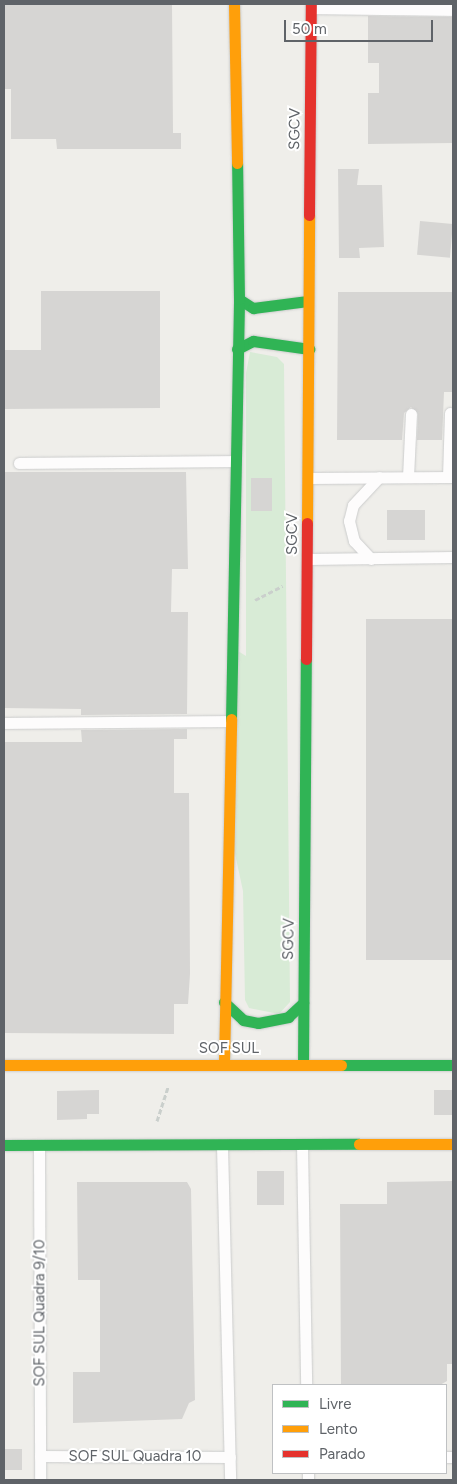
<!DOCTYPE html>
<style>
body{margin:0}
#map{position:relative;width:457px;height:1484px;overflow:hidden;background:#efeeea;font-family:Figtree,sans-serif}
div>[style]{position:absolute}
.green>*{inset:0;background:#d8ebd6}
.building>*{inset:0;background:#d6d5d3;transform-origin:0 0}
.path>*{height:3px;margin-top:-1.5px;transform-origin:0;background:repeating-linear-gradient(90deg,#cacfcc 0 5px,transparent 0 7.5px)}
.roads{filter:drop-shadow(0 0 1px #cbcccc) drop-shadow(0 0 1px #cbcccc)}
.lane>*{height:11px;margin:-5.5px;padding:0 5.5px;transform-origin:5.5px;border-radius:5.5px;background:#fdfcfc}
.fast>*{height:11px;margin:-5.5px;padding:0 5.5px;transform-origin:5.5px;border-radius:5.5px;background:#30b455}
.slow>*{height:11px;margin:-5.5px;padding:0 5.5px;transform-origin:5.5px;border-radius:5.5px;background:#ff9f0a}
.jam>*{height:11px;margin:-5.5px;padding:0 5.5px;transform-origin:5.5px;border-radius:5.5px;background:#e5322d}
span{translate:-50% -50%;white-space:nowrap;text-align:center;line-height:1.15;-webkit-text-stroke:4px #fff;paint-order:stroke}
.street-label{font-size:15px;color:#5f6368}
.frame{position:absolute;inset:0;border:5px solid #5f6368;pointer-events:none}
.legend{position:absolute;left:272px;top:1384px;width:175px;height:90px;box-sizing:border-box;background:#fff;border:1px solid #bfc1c3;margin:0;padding:6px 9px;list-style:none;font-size:15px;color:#5f6368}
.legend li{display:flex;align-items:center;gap:10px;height:25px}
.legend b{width:25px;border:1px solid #bfc1c3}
.scale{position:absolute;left:284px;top:20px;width:149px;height:22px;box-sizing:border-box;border:2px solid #5f6368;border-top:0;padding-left:6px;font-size:15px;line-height:18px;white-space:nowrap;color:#5f6368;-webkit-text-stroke:4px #fff;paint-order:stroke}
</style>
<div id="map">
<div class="green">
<div style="clip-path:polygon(250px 352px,277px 357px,284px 364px,290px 1002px,279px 1014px,249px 1008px,245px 1000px,243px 891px,234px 849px,233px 648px,246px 656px,246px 373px)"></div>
</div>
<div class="building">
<div style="clip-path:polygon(4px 4px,172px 4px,173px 133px,181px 133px,181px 149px,57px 149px,56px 139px,11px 139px,11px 89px,4px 89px)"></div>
<div style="clip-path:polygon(368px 16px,453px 17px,453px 143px,368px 144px,368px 93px,379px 93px,379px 63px,368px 63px)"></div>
<div style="clip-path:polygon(338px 169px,359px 169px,357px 185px,382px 185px,384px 247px,359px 248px,360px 258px,339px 258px)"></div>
<div style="left:420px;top:221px;width:33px;height:34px;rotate:5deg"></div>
<div style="clip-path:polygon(41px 291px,160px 291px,160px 408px,4px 409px,4px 350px,41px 350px)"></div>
<div style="clip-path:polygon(338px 292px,453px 292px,453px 392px,444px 392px,442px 440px,417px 440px,418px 414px,411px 407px,404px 413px,402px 440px,337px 440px)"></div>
<div style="clip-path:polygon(4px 472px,186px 472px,188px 569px,172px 569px,171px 612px,188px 612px,187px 714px,81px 715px,81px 709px,4px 708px)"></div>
<div style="left:251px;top:478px;width:21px;height:33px"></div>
<div style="left:387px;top:510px;width:38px;height:30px"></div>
<div style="left:366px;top:619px;width:87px;height:341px"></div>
<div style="clip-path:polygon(187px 729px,187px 739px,174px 739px,174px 793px,189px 793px,190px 974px,188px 1004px,174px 1004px,174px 1034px,4px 1033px,4px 742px,82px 742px,81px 730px)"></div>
<div style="clip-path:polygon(99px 1090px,99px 1114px,87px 1114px,87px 1119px,57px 1120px,57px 1091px)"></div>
<div style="left:434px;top:1090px;width:19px;height:25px"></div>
<div style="left:257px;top:1171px;width:27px;height:34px"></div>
<div style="clip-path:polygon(453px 1181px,453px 1364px,447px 1364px,447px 1381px,440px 1385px,341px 1385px,340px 1204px,387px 1204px,387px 1182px)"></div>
<div style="clip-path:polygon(77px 1182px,187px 1182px,191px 1189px,195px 1400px,189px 1403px,182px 1419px,73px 1423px,73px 1372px,100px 1372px,100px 1280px,78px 1280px)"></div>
<div style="left:22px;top:1449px;width:21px;height:18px;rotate:90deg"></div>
</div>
<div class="path">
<div style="left:255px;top:600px;width:31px;rotate:-27deg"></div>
<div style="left:157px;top:1121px;width:36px;rotate:-72deg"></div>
</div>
<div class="roads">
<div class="lane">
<div style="left:311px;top:8px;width:142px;rotate:0.8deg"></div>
<div style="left:19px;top:463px;width:216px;rotate:-0.5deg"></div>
<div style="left:408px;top:477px;width:63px;rotate:-87.3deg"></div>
<div style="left:448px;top:477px;width:64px;rotate:-88.2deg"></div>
<div style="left:308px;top:478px;width:145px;rotate:-0.4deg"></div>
<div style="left:308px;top:559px;width:145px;rotate:-0.8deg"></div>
<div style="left:371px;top:559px;width:25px;rotate:-133deg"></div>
<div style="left:354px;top:541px;width:21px;rotate:-104deg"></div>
<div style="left:349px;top:521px;width:16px;rotate:-76deg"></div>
<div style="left:353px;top:505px;width:38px;rotate:-47deg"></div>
<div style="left:4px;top:723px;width:225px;rotate:-0.5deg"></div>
<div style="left:302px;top:1145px;width:240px;rotate:89deg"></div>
<div style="left:39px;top:1146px;width:334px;rotate:89.8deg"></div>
<div style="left:222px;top:1146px;width:334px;rotate:88.6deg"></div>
<div style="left:40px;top:1456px;width:190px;rotate:0.3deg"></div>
<div style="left:446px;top:1457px;width:7px"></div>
<div style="left:308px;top:1480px;width:7px;rotate:-90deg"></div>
</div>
<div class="fast">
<div style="left:239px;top:299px;width:17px;rotate:33deg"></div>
<div style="left:253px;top:308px;width:55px;rotate:-7.3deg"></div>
<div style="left:237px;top:349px;width:18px;rotate:-27deg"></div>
<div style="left:253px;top:341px;width:57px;rotate:8.1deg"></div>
<div style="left:231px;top:719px;width:420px;rotate:-88.9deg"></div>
<div style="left:239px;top:299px;width:136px;rotate:-90.8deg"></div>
<div style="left:224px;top:1002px;width:26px;rotate:43deg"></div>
<div style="left:243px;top:1020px;width:15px;rotate:11deg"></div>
<div style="left:258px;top:1023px;width:31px;rotate:-11deg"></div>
<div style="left:288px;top:1017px;width:21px;rotate:-43deg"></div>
<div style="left:303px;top:1065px;width:406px;rotate:-89.6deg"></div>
<div style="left:341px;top:1065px;width:112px"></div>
<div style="left:4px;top:1145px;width:355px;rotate:-0.2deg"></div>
</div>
<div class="slow">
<div style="left:234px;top:4px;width:159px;rotate:88.9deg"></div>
<div style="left:307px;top:523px;width:308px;rotate:-89.6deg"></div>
<div style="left:224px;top:1063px;width:344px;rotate:-88.8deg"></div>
<div style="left:4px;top:1065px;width:337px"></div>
<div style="left:359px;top:1144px;width:94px"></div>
</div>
<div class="jam">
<div style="left:309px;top:215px;width:211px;rotate:-89.5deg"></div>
<div style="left:306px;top:659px;width:136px;rotate:-89.6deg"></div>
</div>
</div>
<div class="street-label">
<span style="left:295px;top:129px;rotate:-89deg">SGCV</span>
<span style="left:293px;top:534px;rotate:-90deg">SGCV</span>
<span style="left:289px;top:939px;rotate:-89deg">SGCV</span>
<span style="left:229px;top:1049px">SOF SUL</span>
<span style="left:40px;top:1313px;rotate:-90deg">SOF SUL Quadra 9/10</span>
<span style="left:135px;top:1457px">SOF SUL Quadra 10</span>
</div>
<div class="frame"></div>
<ul class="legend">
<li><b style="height:6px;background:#30b455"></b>Livre</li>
<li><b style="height:6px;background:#ff9f0a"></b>Lento</li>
<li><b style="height:6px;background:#e5322d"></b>Parado</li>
</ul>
<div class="scale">50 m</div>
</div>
